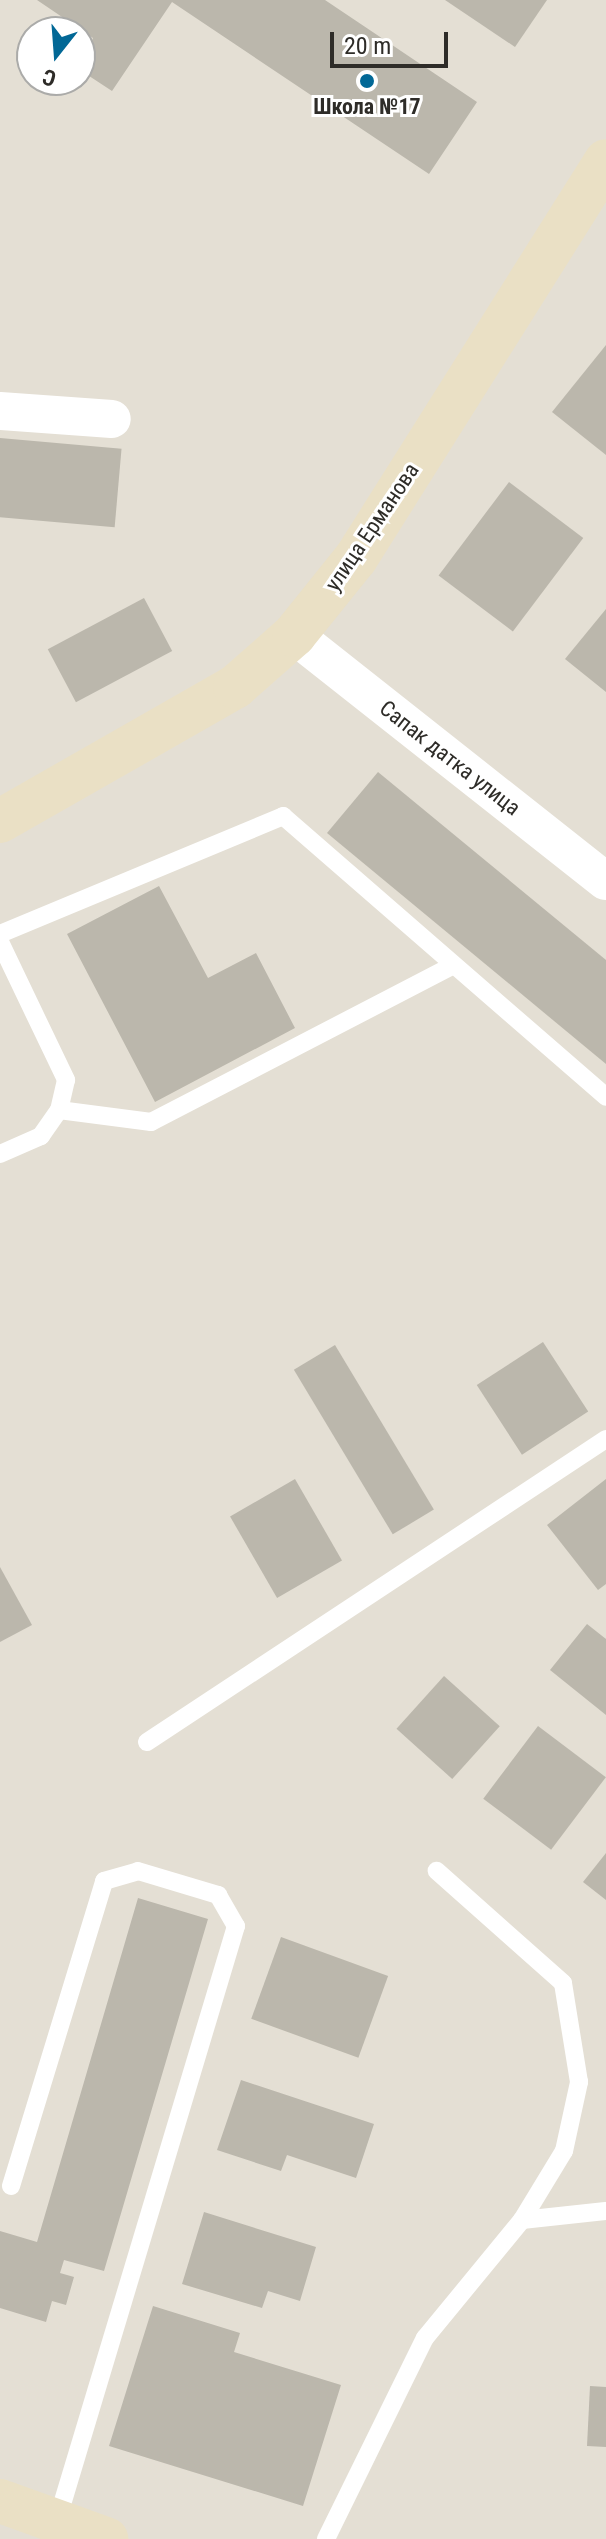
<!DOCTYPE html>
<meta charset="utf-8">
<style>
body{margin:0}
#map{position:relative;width:606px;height:2539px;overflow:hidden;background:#e4dfd4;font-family:"Roboto Condensed",sans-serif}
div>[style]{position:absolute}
.building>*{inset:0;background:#bbb7ac;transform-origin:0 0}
.lane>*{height:18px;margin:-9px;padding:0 9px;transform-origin:9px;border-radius:9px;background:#fff}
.street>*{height:38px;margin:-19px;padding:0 19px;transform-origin:19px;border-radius:19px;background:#fff}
.secondary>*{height:44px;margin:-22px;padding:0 22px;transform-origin:22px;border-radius:22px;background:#eae0c5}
.dots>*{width:22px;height:22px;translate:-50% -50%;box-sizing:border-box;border:4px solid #fff;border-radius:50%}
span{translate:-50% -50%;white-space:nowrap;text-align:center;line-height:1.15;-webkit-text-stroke:6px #fff;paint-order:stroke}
.poi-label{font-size:22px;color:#2e2c28;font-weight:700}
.street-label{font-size:22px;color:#2e2c28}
.north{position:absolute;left:16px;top:16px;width:80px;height:80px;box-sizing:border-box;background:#fff;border:2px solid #ababa9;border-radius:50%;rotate:197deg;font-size:22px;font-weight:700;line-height:32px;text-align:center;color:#2e2c28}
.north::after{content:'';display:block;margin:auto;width:28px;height:36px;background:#026896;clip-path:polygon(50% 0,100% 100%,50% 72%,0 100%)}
.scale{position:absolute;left:330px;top:32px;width:118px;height:36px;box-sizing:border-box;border:4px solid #2e2c28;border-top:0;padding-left:10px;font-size:24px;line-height:28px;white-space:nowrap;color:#2e2c28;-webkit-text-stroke:6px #fff;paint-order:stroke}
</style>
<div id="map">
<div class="building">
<div style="clip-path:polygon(37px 0,325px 0,477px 102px,429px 174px,172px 2px,112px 91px,80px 70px,93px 38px)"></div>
<div style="clip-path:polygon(445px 0,547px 0,515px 47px)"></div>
<div style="clip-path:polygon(606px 345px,606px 455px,552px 412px)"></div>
<div style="left:0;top:438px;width:122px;height:79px;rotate:5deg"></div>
<div style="left:509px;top:482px;width:93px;height:117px;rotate:37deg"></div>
<div style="left:144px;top:598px;width:60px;height:109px;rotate:62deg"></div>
<div style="clip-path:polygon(606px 609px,606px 692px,565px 659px)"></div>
<div style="clip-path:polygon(378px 772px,606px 960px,606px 1064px,327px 833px)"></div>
<div style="clip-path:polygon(159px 886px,208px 978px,256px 953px,295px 1028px,155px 1102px,67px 934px)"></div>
<div style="left:543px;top:1342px;width:83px;height:79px;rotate:57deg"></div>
<div style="left:335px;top:1345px;width:192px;height:48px;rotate:59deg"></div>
<div style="left:295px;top:1479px;width:94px;height:75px;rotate:60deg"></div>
<div style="clip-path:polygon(606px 1479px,606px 1584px,598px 1590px,547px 1525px)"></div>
<div style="clip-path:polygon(0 1567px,32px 1625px,0 1642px)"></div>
<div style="clip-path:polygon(587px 1624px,606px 1639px,606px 1715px,550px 1670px)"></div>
<div style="left:444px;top:1676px;width:75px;height:71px;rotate:42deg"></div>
<div style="left:538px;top:1726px;width:85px;height:91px;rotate:37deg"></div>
<div style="clip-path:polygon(606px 1853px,606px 1900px,583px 1882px)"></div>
<div style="clip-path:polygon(138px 1898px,208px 1919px,104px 2271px,64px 2260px,60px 2273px,74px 2277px,66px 2305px,52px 2301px,46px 2322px,0 2308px,0 2231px,37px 2242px)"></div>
<div style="left:281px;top:1937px;width:114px;height:87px;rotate:20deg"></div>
<div style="clip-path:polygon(241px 2080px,374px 2124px,356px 2178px,287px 2155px,281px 2171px,217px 2150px)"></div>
<div style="clip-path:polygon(204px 2212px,316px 2247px,300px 2301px,268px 2291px,262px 2308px,182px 2284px)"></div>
<div style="clip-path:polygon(153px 2306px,240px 2333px,234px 2352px,341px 2385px,303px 2506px,109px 2446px)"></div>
<div style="clip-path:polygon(590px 2386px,606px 2387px,606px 2447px,587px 2446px)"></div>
</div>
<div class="lane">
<div style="left:0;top:934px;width:307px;rotate:-22.6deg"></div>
<div style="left:283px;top:816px;width:428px;rotate:41deg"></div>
<div style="left:0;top:942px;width:153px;rotate:64.4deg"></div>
<div style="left:66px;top:1080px;width:31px;rotate:103deg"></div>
<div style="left:59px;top:1110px;width:32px;rotate:125deg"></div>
<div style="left:41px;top:1136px;width:45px;rotate:156.3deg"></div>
<div style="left:59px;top:1110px;width:93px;rotate:7.4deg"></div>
<div style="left:151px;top:1122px;width:341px;rotate:-27.4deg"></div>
<div style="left:147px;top:1742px;width:550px;rotate:-33.43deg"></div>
<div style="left:11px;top:2186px;width:319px;rotate:-73deg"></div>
<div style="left:104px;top:1881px;width:35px;rotate:-16deg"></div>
<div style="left:138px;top:1871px;width:84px;rotate:16.7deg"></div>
<div style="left:218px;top:1895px;width:36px;rotate:60deg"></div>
<div style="left:236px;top:1926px;width:621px;rotate:106.74deg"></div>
<div style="left:522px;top:2220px;width:84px;rotate:-6.1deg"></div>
<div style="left:326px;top:2539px;width:224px;rotate:-63.8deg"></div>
<div style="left:425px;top:2338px;width:153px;rotate:-50.6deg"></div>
<div style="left:522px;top:2220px;width:81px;rotate:-58.7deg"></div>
<div style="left:564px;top:2151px;width:71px;rotate:-77.7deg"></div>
<div style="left:579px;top:2082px;width:100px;rotate:-99.2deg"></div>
<div style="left:563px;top:1983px;width:169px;rotate:-138.4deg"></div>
</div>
<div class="street">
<div style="left:0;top:411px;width:112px;rotate:4.1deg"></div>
<div style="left:294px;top:635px;width:397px;rotate:38.3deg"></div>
</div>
<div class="secondary">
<div style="left:0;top:821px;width:271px;rotate:-29.7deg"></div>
<div style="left:235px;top:687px;width:79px;rotate:-41.4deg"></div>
<div style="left:294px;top:635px;width:99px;rotate:-51.2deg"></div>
<div style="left:356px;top:558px;width:469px;rotate:-57.8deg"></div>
<div style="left:0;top:2501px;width:113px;rotate:19.7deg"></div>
</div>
<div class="dots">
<div style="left:367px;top:81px;background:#026896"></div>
</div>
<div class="poi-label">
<span style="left:367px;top:107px">Школа №17</span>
</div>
<div class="street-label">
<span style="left:372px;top:527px;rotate:-56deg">улица Ерманова</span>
<span style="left:450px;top:758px;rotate:38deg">Сапак датка улица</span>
</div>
<div class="north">С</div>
<div class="scale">20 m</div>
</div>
